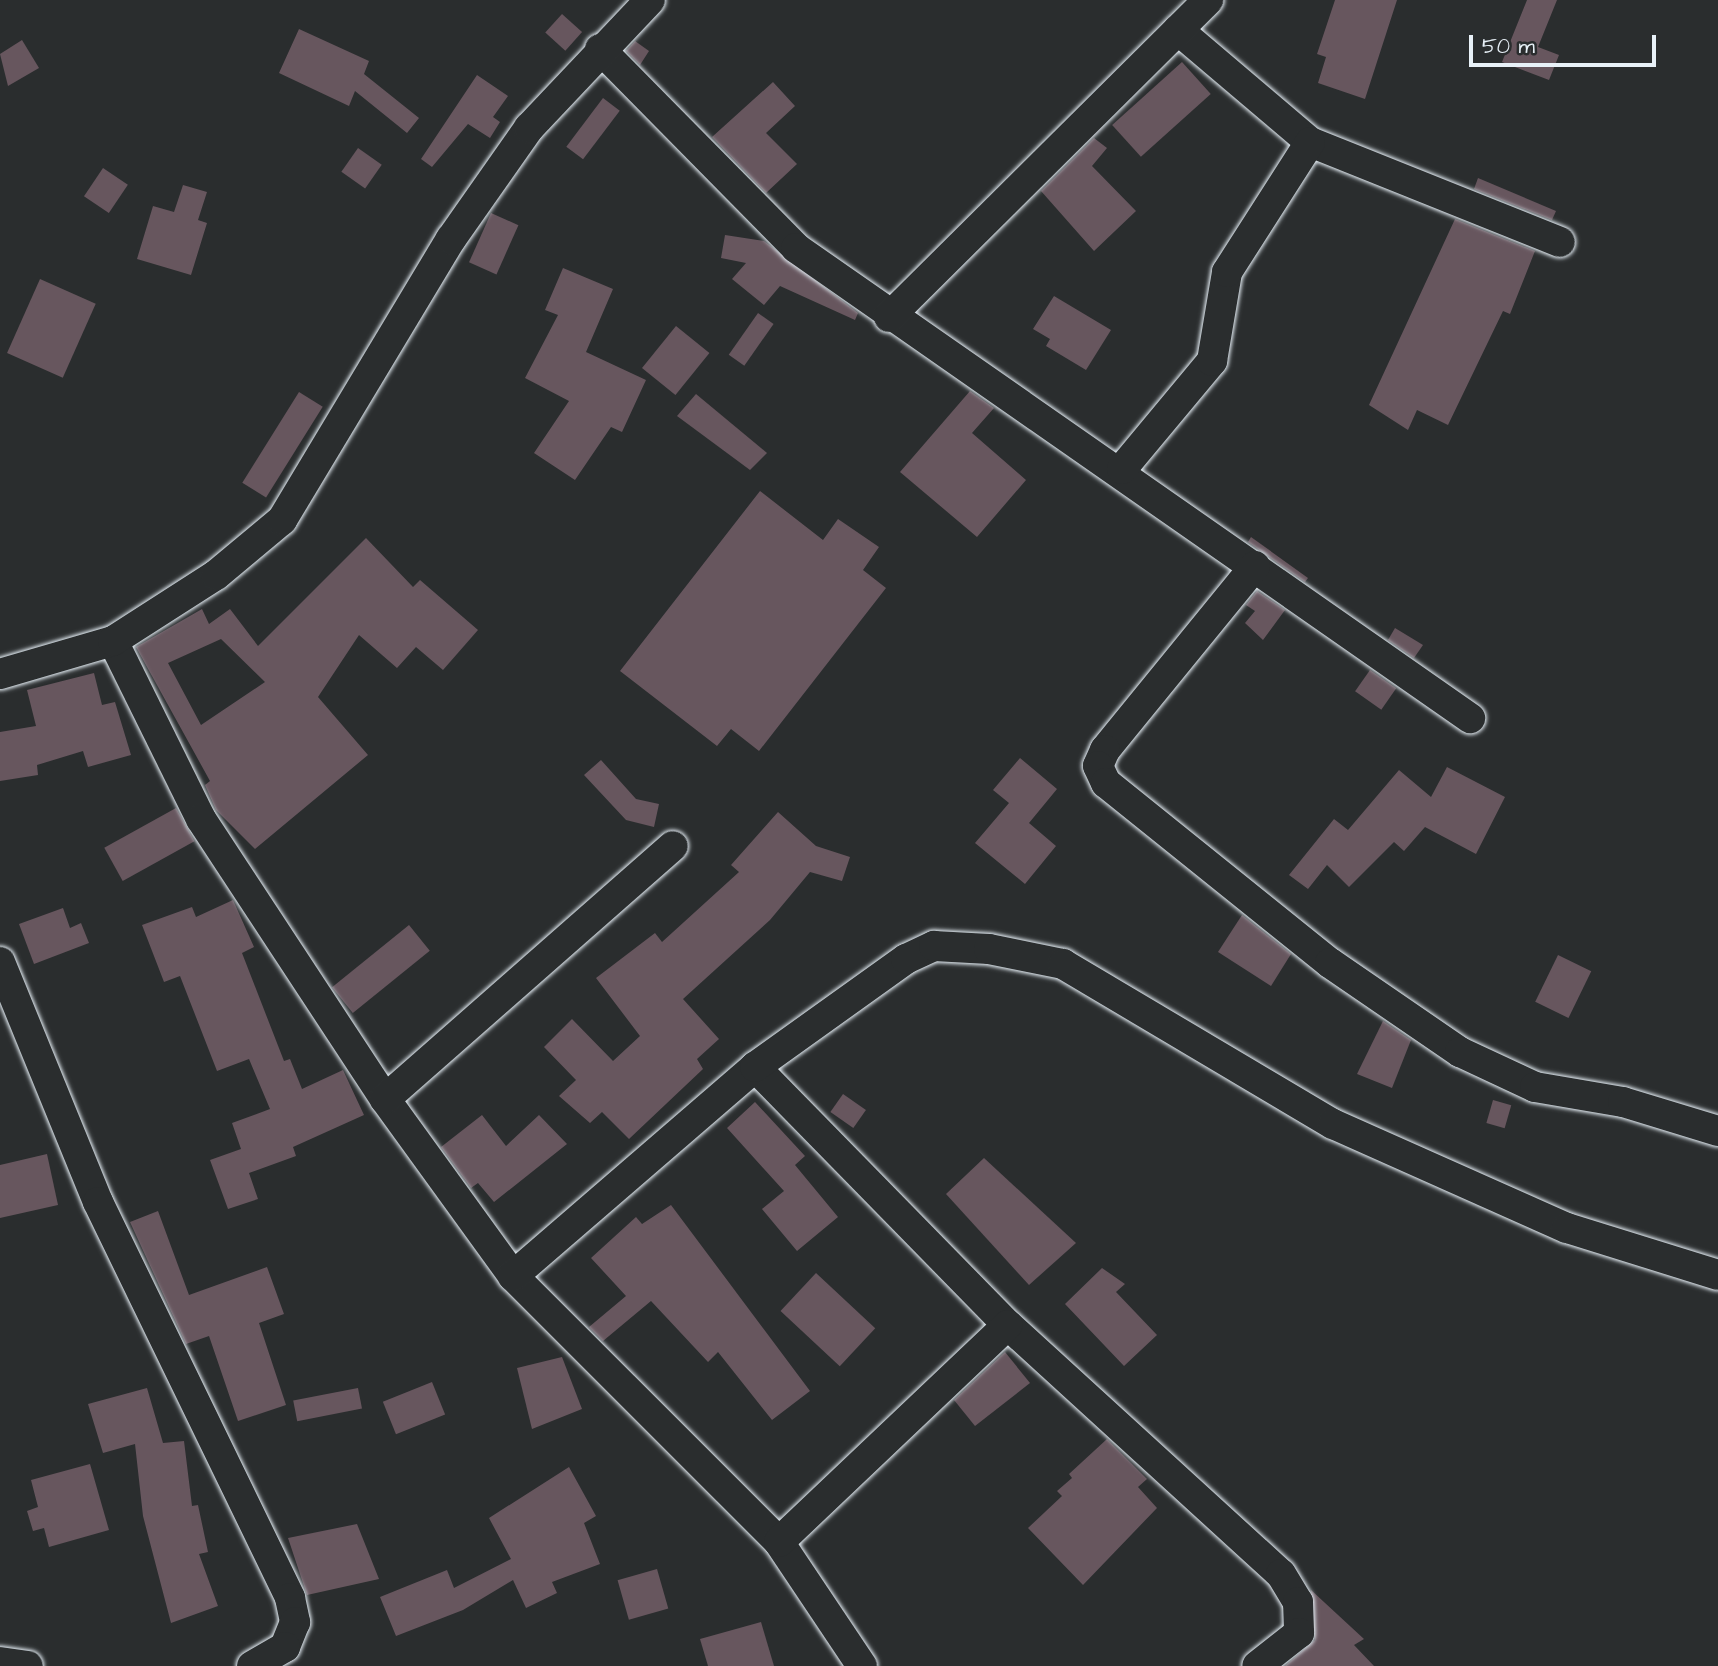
<!DOCTYPE html>
<style>
body{margin:0}
#map{position:relative;width:1718px;height:1666px;overflow:hidden;background:#2a2d2e;font-family:"Architects Daughter",sans-serif}
div>[style]{position:absolute}
.building>*{inset:0;background:#67565e;transform-origin:0 0}
.roads{filter:drop-shadow(0 0 2px #e8f1f8) drop-shadow(0 0 2px #e8f1f8)}
.minor>*{height:30px;margin:-15px;padding:0 15px;transform-origin:15px;border-radius:15px;background:#2a2d2e}
span{translate:-50% -50%;white-space:nowrap;text-align:center;line-height:1.15;-webkit-text-stroke:7px #2a2d2e;paint-order:stroke}
.scale{position:absolute;left:1469px;top:35px;width:187px;height:32px;box-sizing:border-box;border:4px solid #e8f1f8;border-top:0;padding-left:9px;font-size:21px;line-height:24px;white-space:nowrap;color:#e8f1f8;-webkit-text-stroke:5px #2a2d2e;paint-order:stroke}
</style>
<div id="map">
<div class="building">
<div style="clip-path:polygon(1335px 0,1397px 0,1365px 99px,1318px 83px,1326px 57px,1317px 54px)"></div>
<div style="clip-path:polygon(1527px 0,1557px 0,1538px 47px,1559px 55px,1549px 80px,1502px 62px)"></div>
<div style="left:562px;top:14px;width:27px;height:25px;rotate:42deg"></div>
<div style="clip-path:polygon(299px 29px,369px 61px,364px 74px,419px 118px,407px 133px,355px 91px,349px 106px,279px 73px)"></div>
<div style="clip-path:polygon(22px 40px,39px 68px,8px 86px,0 54px)"></div>
<div style="clip-path:polygon(635px 41px,649px 51px,640px 65px,626px 51px)"></div>
<div style="left:1182px;top:62px;width:43px;height:94px;rotate:48deg"></div>
<div style="clip-path:polygon(477px 75px,508px 96px,493px 117px,500px 122px,490px 138px,468px 124px,432px 167px,421px 159px)"></div>
<div style="clip-path:polygon(773px 82px,795px 106px,766px 133px,797px 164px,766px 193px,712px 137px)"></div>
<div style="left:603px;top:98px;width:21px;height:61px;rotate:37deg"></div>
<div style="clip-path:polygon(1094px 138px,1107px 148px,1092px 166px,1136px 211px,1094px 251px,1041px 191px)"></div>
<div style="left:358px;top:148px;width:29px;height:29px;rotate:35deg"></div>
<div style="left:103px;top:168px;width:30px;height:34px;rotate:34deg"></div>
<div style="clip-path:polygon(1478px 178px,1556px 211px,1552px 220px,1474px 189px)"></div>
<div style="clip-path:polygon(183px 185px,207px 192px,198px 220px,207px 223px,191px 275px,137px 259px,153px 206px,174px 212px)"></div>
<div style="left:491px;top:213px;width:30px;height:54px;rotate:24deg"></div>
<div style="clip-path:polygon(1455px 219px,1535px 251px,1510px 314px,1503px 311px,1448px 425px,1417px 410px,1408px 430px,1369px 405px)"></div>
<div style="clip-path:polygon(725px 235px,764px 241px,858px 313px,855px 320px,780px 286px,764px 305px,732px 279px,746px 263px,721px 258px)"></div>
<div style="clip-path:polygon(563px 268px,613px 289px,586px 352px,646px 380px,622px 432px,611px 427px,575px 480px,534px 453px,569px 401px,525px 378px,558px 315px,545px 310px)"></div>
<div style="left:40px;top:279px;width:61px;height:81px;rotate:24deg"></div>
<div style="clip-path:polygon(1054px 296px,1111px 330px,1086px 370px,1046px 346px,1050px 339px,1033px 329px)"></div>
<div style="left:758px;top:313px;width:19px;height:51px;rotate:35deg"></div>
<div style="left:676px;top:326px;width:43px;height:54px;rotate:39deg"></div>
<div style="clip-path:polygon(970px 391px,994px 408px,972px 433px,1026px 480px,977px 537px,900px 472px)"></div>
<div style="left:299px;top:392px;width:28px;height:107px;rotate:32deg"></div>
<div style="clip-path:polygon(696px 394px,767px 453px,750px 470px,677px 416px)"></div>
<div style="clip-path:polygon(760px 491px,823px 540px,838px 519px,879px 547px,863px 570px,886px 588px,759px 751px,731px 729px,717px 746px,620px 671px)"></div>
<div style="clip-path:polygon(1251px 537px,1308px 578px,1305px 582px,1248px 542px)"></div>
<div style="clip-path:polygon(evenodd,366px 538px,413px 587px,420px 580px,478px 630px,443px 670px,416px 647px,397px 668px,359px 635px,318px 697px,368px 755px,255px 849px,216px 810px,205px 785px,210px 781px,136px 647px,202px 609px,209px 624px,230px 609px,258px 646px,366px 538px,221px 639px,265px 682px,201px 725px,168px 663px,221px 639px)"></div>
<div style="clip-path:polygon(1257px 591px,1285px 610px,1263px 640px,1245px 623px,1255px 611px,1246px 605px)"></div>
<div style="clip-path:polygon(1395px 628px,1423px 645px,1414px 658px,1388px 640px)"></div>
<div style="left:1370px;top:670px;width:32px;height:26px;rotate:35deg"></div>
<div style="clip-path:polygon(94px 673px,102px 705px,115px 702px,131px 755px,88px 767px,83px 751px,37px 765px,38px 775px,0 781px,0 732px,36px 726px,27px 690px)"></div>
<div style="clip-path:polygon(1020px 758px,1057px 789px,1029px 823px,1056px 846px,1025px 884px,975px 843px,1009px 803px,993px 790px)"></div>
<div style="clip-path:polygon(601px 760px,636px 799px,659px 804px,654px 827px,626px 820px,584px 775px)"></div>
<div style="clip-path:polygon(1447px 767px,1505px 797px,1476px 854px,1425px 827px,1404px 851px,1394px 842px,1349px 887px,1327px 865px,1308px 889px,1289px 875px,1334px 819px,1348px 830px,1399px 770px,1431px 797px)"></div>
<div style="left:176px;top:808px;width:38px;height:82px;rotate:61deg"></div>
<div style="clip-path:polygon(778px 812px,816px 846px,850px 857px,842px 881px,810px 872px,770px 920px,683px 999px,719px 1039px,697px 1059px,703px 1069px,629px 1139px,602px 1112px,590px 1123px,559px 1096px,576px 1080px,544px 1047px,572px 1019px,613px 1061px,640px 1036px,596px 978px,655px 933px,662px 942px,739px 872px,731px 865px)"></div>
<div style="clip-path:polygon(233px 900px,254px 947px,242px 953px,284px 1061px,290px 1059px,302px 1089px,343px 1070px,364px 1115px,293px 1147px,296px 1156px,249px 1173px,258px 1199px,228px 1209px,210px 1160px,241px 1149px,232px 1123px,270px 1109px,249px 1059px,217px 1071px,180px 976px,164px 982px,142px 925px,192px 907px,196px 917px)"></div>
<div style="clip-path:polygon(63px 908px,70px 928px,81px 923px,89px 943px,34px 964px,19px 924px)"></div>
<div style="clip-path:polygon(1242px 915px,1291px 954px,1271px 986px,1218px 952px)"></div>
<div style="left:409px;top:925px;width:33px;height:99px;rotate:51deg"></div>
<div style="left:1558px;top:955px;width:37px;height:52px;rotate:26deg"></div>
<div style="clip-path:polygon(1383px 1021px,1411px 1040px,1392px 1088px,1357px 1074px)"></div>
<div style="left:843px;top:1094px;width:28px;height:22px;rotate:35deg"></div>
<div style="left:1493px;top:1100px;width:19px;height:24px;rotate:16deg"></div>
<div style="clip-path:polygon(755px 1102px,805px 1156px,795px 1165px,838px 1217px,797px 1251px,762px 1209px,784px 1191px,727px 1128px)"></div>
<div style="clip-path:polygon(482px 1115px,506px 1146px,539px 1115px,567px 1144px,494px 1202px,478px 1183px,471px 1188px,441px 1147px)"></div>
<div style="clip-path:polygon(47px 1154px,58px 1205px,0 1218px,0 1165px)"></div>
<div style="clip-path:polygon(984px 1158px,1076px 1243px,1029px 1285px,946px 1194px)"></div>
<div style="clip-path:polygon(671px 1205px,810px 1391px,772px 1420px,718px 1352px,708px 1362px,651px 1301px,603px 1341px,589px 1327px,626px 1296px,591px 1258px,636px 1217px,642px 1224px)"></div>
<div style="clip-path:polygon(158px 1211px,189px 1295px,267px 1267px,284px 1314px,259px 1323px,286px 1405px,238px 1421px,209px 1336px,186px 1344px,130px 1222px)"></div>
<div style="clip-path:polygon(1102px 1268px,1125px 1284px,1116px 1292px,1157px 1335px,1124px 1366px,1065px 1304px)"></div>
<div style="left:816px;top:1273px;width:81px;height:52px;rotate:43deg"></div>
<div style="clip-path:polygon(1005px 1352px,1030px 1383px,975px 1426px,954px 1400px)"></div>
<div style="clip-path:polygon(562px 1357px,582px 1409px,532px 1429px,517px 1368px)"></div>
<div style="left:432px;top:1382px;width:35px;height:53px;rotate:68deg"></div>
<div style="clip-path:polygon(147px 1388px,163px 1443px,184px 1441px,192px 1506px,198px 1505px,208px 1552px,199px 1554px,218px 1606px,171px 1623px,143px 1516px,135px 1444px,103px 1453px,88px 1404px)"></div>
<div style="left:358px;top:1388px;width:21px;height:66px;rotate:79deg"></div>
<div style="clip-path:polygon(1107px 1439px,1147px 1479px,1138px 1487px,1157px 1508px,1083px 1585px,1028px 1528px,1062px 1496px,1057px 1491px,1072px 1478px,1069px 1474px)"></div>
<div style="clip-path:polygon(90px 1464px,109px 1530px,49px 1547px,44px 1528px,33px 1531px,27px 1511px,38px 1507px,31px 1480px)"></div>
<div style="clip-path:polygon(569px 1467px,596px 1516px,584px 1523px,600px 1564px,552px 1582px,557px 1593px,526px 1608px,513px 1580px,463px 1610px,396px 1636px,380px 1597px,447px 1570px,454px 1588px,511px 1559px,489px 1518px)"></div>
<div style="clip-path:polygon(357px 1524px,379px 1579px,307px 1595px,288px 1538px)"></div>
<div style="left:657px;top:1569px;width:41px;height:41px;rotate:74deg"></div>
<div style="clip-path:polygon(1311px 1590px,1364px 1639px,1354px 1645px,1374px 1666px,1285px 1666px,1315px 1640px)"></div>
<div style="clip-path:polygon(761px 1622px,774px 1666px,708px 1666px,700px 1639px)"></div>
</div>
<div class="roads">
<div class="minor">
<div style="left:1178px;top:30px;width:173px;rotate:40.3deg"></div>
<div style="left:1310px;top:142px;width:269px;rotate:21.8deg"></div>
<div style="left:600px;top:49px;width:279px;rotate:45.4deg"></div>
<div style="left:796px;top:248px;width:822px;rotate:34.89deg"></div>
<div style="left:889px;top:317px;width:450px;rotate:-44.8deg"></div>
<div style="left:1122px;top:469px;width:141px;rotate:-50.2deg"></div>
<div style="left:1212px;top:361px;width:90px;rotate:-80.4deg"></div>
<div style="left:1227px;top:272px;width:154px;rotate:-57.4deg"></div>
<div style="left:1255px;top:566px;width:237px;rotate:129.2deg"></div>
<div style="left:1105px;top:750px;width:17px;rotate:114deg"></div>
<div style="left:1098px;top:766px;width:19px;rotate:65deg"></div>
<div style="left:1106px;top:783px;width:287px;rotate:38.8deg"></div>
<div style="left:1330px;top:963px;width:158px;rotate:34.4deg"></div>
<div style="left:1460px;top:1052px;width:83px;rotate:25deg"></div>
<div style="left:1535px;top:1087px;width:89px;rotate:9.7deg"></div>
<div style="left:1623px;top:1102px;width:99px;rotate:17deg"></div>
<div style="left:113px;top:641px;width:199px;rotate:63.7deg"></div>
<div style="left:201px;top:819px;width:335px;rotate:56.7deg"></div>
<div style="left:385px;top:1099px;width:218px;rotate:54.1deg"></div>
<div style="left:513px;top:1276px;width:376px;rotate:45deg"></div>
<div style="left:779px;top:1542px;width:149px;rotate:56.2deg"></div>
<div style="left:0;top:674px;width:118px;rotate:-16.3deg"></div>
<div style="left:113px;top:641px;width:122px;rotate:-32.7deg"></div>
<div style="left:216px;top:575px;width:86px;rotate:-39.8deg"></div>
<div style="left:282px;top:520px;width:328px;rotate:-59deg"></div>
<div style="left:451px;top:239px;width:136px;rotate:-54.9deg"></div>
<div style="left:529px;top:128px;width:176px;rotate:-46.6deg"></div>
<div style="left:0;top:962px;width:259px;rotate:67.8deg"></div>
<div style="left:98px;top:1202px;width:440px;rotate:64.1deg"></div>
<div style="left:290px;top:1598px;width:25px;rotate:78deg"></div>
<div style="left:295px;top:1622px;width:27px;rotate:112deg"></div>
<div style="left:285px;top:1647px;width:38px;rotate:150deg"></div>
<div style="left:755px;top:1067px;width:361px;rotate:45.6deg"></div>
<div style="left:1008px;top:1325px;width:369px;rotate:42.4deg"></div>
<div style="left:1281px;top:1574px;width:33px;rotate:59deg"></div>
<div style="left:1298px;top:1602px;width:31px;rotate:88deg"></div>
<div style="left:1299px;top:1633px;width:53px;rotate:141.8deg"></div>
<div style="left:385px;top:1099px;width:383px;rotate:-41.3deg"></div>
<div style="left:513px;top:1276px;width:320px;rotate:-40.8deg"></div>
<div style="left:755px;top:1067px;width:186px;rotate:-35.6deg"></div>
<div style="left:906px;top:959px;width:31px;rotate:-25deg"></div>
<div style="left:934px;top:946px;width:55px;rotate:3.1deg"></div>
<div style="left:989px;top:949px;width:76px;rotate:11.5deg"></div>
<div style="left:1063px;top:964px;width:314px;rotate:30.7deg"></div>
<div style="left:1333px;top:1124px;width:256px;rotate:24deg"></div>
<div style="left:1567px;top:1228px;width:158px;rotate:17.3deg"></div>
<div style="left:779px;top:1542px;width:315px;rotate:-43.5deg"></div>
<div style="left:0;top:1662px;width:28px;rotate:8deg"></div>
</div>
</div>
<div class="scale">50 m</div>
</div>
